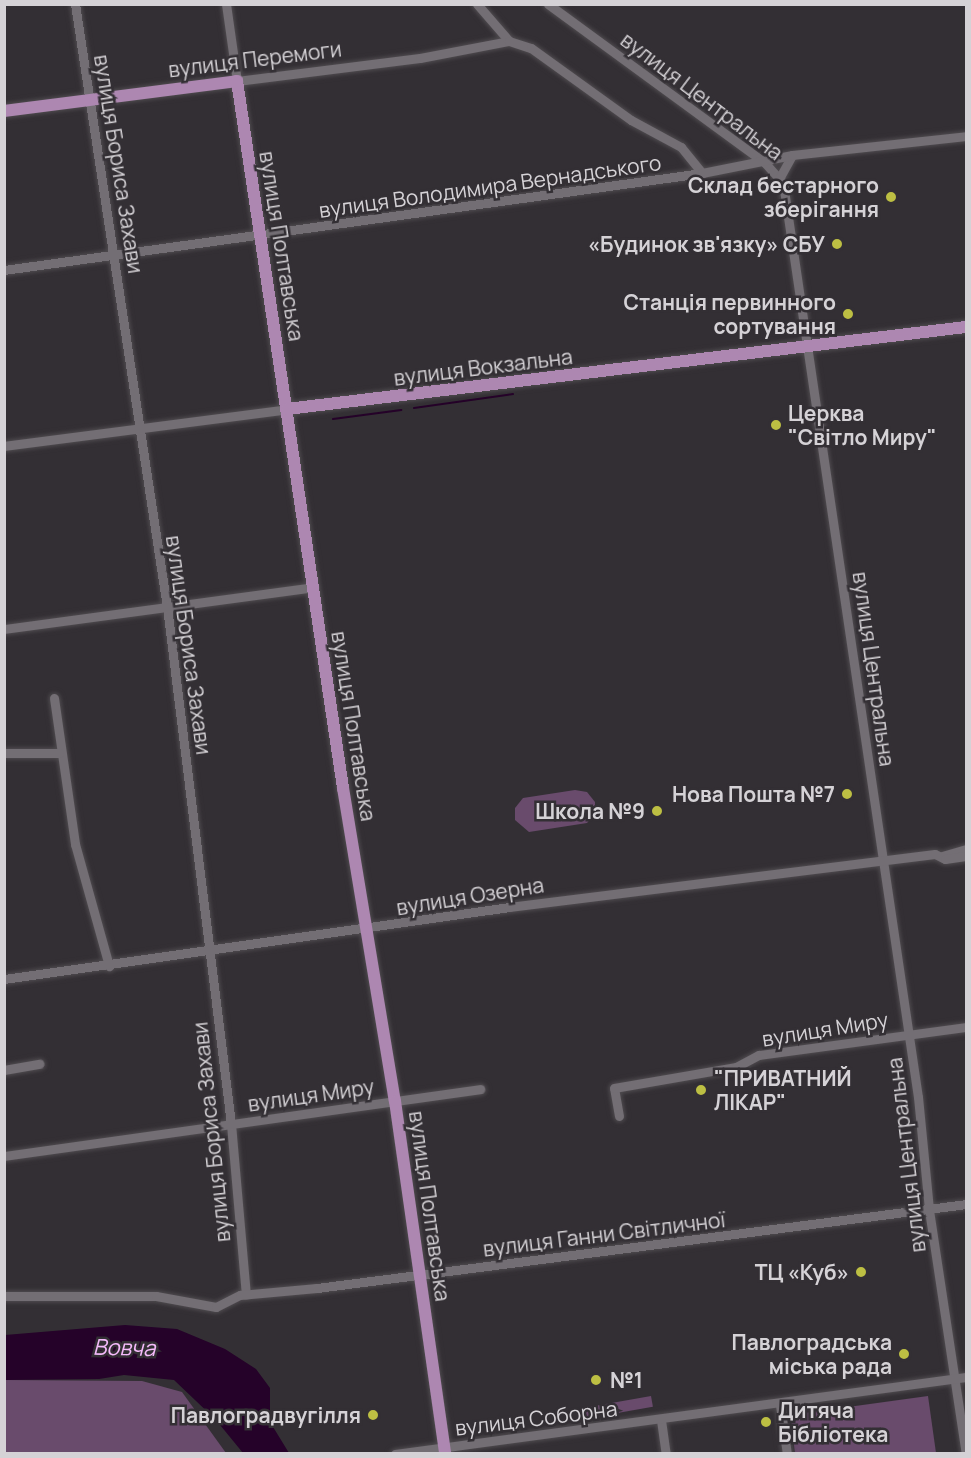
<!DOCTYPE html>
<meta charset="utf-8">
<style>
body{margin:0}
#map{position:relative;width:971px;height:1458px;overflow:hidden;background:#332f34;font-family:Manrope,sans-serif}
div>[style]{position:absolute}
.green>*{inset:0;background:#694b6c;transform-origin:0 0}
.water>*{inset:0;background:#250229}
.stream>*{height:2px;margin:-1px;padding:0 1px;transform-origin:1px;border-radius:1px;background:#250229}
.roads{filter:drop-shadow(0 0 2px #4f4b4f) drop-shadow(0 0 2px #4f4b4f)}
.minor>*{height:9px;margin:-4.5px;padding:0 4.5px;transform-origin:4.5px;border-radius:4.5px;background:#736e74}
.major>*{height:12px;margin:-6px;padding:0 6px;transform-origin:6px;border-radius:6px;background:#ad87b1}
.dots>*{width:16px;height:16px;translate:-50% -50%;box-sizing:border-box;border:3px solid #332f34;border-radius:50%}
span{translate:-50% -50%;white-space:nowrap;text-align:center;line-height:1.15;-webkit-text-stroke:5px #332f34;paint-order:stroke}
.street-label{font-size:21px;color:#d5d2d6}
.poi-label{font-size:21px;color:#d5d2d6;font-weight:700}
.right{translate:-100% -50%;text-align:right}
.left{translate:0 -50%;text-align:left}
.water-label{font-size:22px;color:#f5bafb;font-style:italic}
.frame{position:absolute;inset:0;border:6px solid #d5d2d6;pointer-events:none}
</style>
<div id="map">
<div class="green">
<div style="clip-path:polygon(575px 790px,587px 792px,595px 802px,595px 814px,587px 823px,529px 832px,515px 820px,515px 808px,523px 798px)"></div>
<div style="clip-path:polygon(5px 1380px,142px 1381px,182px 1392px,226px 1453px,5px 1453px)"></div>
<div style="left:651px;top:1396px;width:11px;height:69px;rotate:80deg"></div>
<div style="clip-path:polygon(928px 1396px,936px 1453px,795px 1453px,790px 1415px)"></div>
</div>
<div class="water">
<div style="clip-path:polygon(125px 1325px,177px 1329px,225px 1349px,256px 1369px,270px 1388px,270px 1422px,289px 1453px,243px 1453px,216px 1420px,174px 1380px,124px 1375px,99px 1379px,5px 1380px,5px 1335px)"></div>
</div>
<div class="stream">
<div style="left:414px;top:408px;width:100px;rotate:-8deg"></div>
<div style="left:333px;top:419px;width:69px;rotate:-7.5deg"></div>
</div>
<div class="roads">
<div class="minor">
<div style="left:75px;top:4px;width:610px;rotate:81.33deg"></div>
<div style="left:167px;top:607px;width:521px;rotate:82.94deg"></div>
<div style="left:231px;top:1124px;width:171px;rotate:85deg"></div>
<div style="left:226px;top:4px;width:78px;rotate:81.9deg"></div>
<div style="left:237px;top:81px;width:184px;rotate:-7.2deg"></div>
<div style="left:420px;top:58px;width:91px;rotate:-10.8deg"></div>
<div style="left:477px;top:4px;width:49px;rotate:49.1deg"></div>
<div style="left:509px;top:41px;width:23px;rotate:18deg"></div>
<div style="left:531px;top:48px;width:123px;rotate:35.8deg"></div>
<div style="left:631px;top:120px;width:57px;rotate:28.4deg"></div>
<div style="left:681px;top:147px;width:33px;rotate:51deg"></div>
<div style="left:548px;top:4px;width:269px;rotate:36.2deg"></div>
<div style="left:765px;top:163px;width:27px;rotate:48deg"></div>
<div style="left:783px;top:183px;width:924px;rotate:81.6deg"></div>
<div style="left:918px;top:1097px;width:114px;rotate:84.4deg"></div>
<div style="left:929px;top:1210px;width:247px;rotate:81.4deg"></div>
<div style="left:780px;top:177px;width:25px;rotate:-61deg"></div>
<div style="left:4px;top:270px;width:705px;rotate:-7.91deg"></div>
<div style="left:702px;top:173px;width:92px;rotate:-11.3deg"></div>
<div style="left:792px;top:155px;width:175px;rotate:-6.2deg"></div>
<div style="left:4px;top:446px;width:285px;rotate:-7.4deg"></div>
<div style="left:4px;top:629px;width:313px;rotate:-7.7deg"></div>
<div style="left:54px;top:698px;width:148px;rotate:81.8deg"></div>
<div style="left:75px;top:844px;width:127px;rotate:74.4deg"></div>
<div style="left:4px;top:753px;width:55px"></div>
<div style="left:942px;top:856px;width:25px;rotate:-16deg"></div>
<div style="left:4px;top:979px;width:510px;rotate:-8.11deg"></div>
<div style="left:509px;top:907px;width:429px;rotate:-7.1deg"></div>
<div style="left:935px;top:854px;width:11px;rotate:27deg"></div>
<div style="left:945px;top:859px;width:21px;rotate:-8deg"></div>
<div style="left:4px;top:1070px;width:36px;rotate:-10deg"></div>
<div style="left:619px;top:1116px;width:28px;rotate:-100deg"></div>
<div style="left:614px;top:1088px;width:124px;rotate:-9.8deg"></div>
<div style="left:736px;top:1067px;width:26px;rotate:-28deg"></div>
<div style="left:759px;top:1055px;width:209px;rotate:-7.7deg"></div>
<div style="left:4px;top:1156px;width:481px;rotate:-8deg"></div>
<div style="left:4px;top:1296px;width:152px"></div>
<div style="left:156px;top:1296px;width:61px;rotate:10.4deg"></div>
<div style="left:216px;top:1307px;width:27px;rotate:-27deg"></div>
<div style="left:240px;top:1295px;width:77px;rotate:-5.2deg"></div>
<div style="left:317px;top:1288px;width:654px;rotate:-7.37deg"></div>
<div style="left:780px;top:1405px;width:49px;rotate:81.9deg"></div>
<div style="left:661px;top:1420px;width:34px;rotate:82deg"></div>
<div style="left:395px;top:1454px;width:576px;rotate:-7.68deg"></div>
</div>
<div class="major">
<div style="left:4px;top:111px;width:235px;rotate:-7.3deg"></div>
<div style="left:237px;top:81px;width:715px;rotate:81.47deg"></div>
<div style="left:343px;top:788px;width:317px;rotate:80.6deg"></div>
<div style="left:395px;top:1101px;width:357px;rotate:81.9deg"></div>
<div style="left:287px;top:409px;width:684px;rotate:-6.89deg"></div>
</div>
</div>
<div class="dots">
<div style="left:891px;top:197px;background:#bdbf43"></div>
<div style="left:837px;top:244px;background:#bdbf43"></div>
<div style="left:848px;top:314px;background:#bdbf43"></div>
<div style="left:776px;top:425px;background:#bdbf43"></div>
<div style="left:847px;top:794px;background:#bdbf43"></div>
<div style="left:657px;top:811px;background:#bdbf43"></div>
<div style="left:701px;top:1090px;background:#bdbf43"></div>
<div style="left:861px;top:1272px;background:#bdbf43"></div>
<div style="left:904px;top:1354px;background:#bdbf43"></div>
<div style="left:596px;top:1380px;background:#bdbf43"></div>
<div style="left:373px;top:1415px;background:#bdbf43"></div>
<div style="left:766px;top:1422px;background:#bdbf43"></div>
</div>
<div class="street-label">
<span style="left:255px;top:59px;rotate:-7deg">вулиця Перемоги</span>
<span style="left:702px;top:96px;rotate:37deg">вулиця Центральна</span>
<span style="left:119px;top:164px;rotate:81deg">вулиця Бориса Захави</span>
<span style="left:490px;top:186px;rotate:-8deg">вулиця Володимира Вернадського</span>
<span style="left:282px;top:246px;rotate:81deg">вулиця Полтавська</span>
<span style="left:483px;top:367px;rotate:-7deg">вулиця Вокзальна</span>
<span style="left:189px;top:645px;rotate:82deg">вулиця Бориса Захави</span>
<span style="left:874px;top:669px;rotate:82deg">вулиця Центральна</span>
<span style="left:354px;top:726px;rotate:81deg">вулиця Полтавська</span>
<span style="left:470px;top:896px;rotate:-9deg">вулиця Озерна</span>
<span style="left:825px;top:1029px;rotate:-9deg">вулиця Миру</span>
<span style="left:311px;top:1095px;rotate:-8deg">вулиця Миру</span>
<span style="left:211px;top:1132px;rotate:-96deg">вулиця Бориса Захави</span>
<span style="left:906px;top:1155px;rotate:-97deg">вулиця Центральна</span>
<span style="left:430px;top:1206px;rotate:82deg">вулиця Полтавська</span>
<span style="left:604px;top:1234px;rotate:-7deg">вулиця Ганни Світличної</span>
<span style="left:536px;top:1418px;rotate:-7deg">вулиця Соборна</span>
</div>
<div class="poi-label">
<span class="right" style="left:879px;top:197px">Склад бестарного<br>зберігання</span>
<span class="right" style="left:825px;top:244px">«Будинок зв'язку» СБУ</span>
<span class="right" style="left:836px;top:314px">Станція первинного<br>сортування</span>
<span class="left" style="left:788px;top:425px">Церква<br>"Світло Миру"</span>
<span class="right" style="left:835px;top:794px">Нова Пошта №7</span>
<span class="right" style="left:645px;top:811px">Школа №9</span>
<span class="left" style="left:714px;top:1090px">"ПРИВАТНИЙ<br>ЛІКАР"</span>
<span class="right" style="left:849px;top:1272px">ТЦ «Куб»</span>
<span class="right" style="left:892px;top:1354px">Павлоградська<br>міська рада</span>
<span class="left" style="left:610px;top:1380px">№1</span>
<span class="left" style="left:778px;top:1422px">Дитяча<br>Бiблiотека</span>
<span class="right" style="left:361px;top:1415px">Павлоградвугілля</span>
</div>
<div class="water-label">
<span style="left:124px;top:1348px;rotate:1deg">Вовча</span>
</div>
<div class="frame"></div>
</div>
